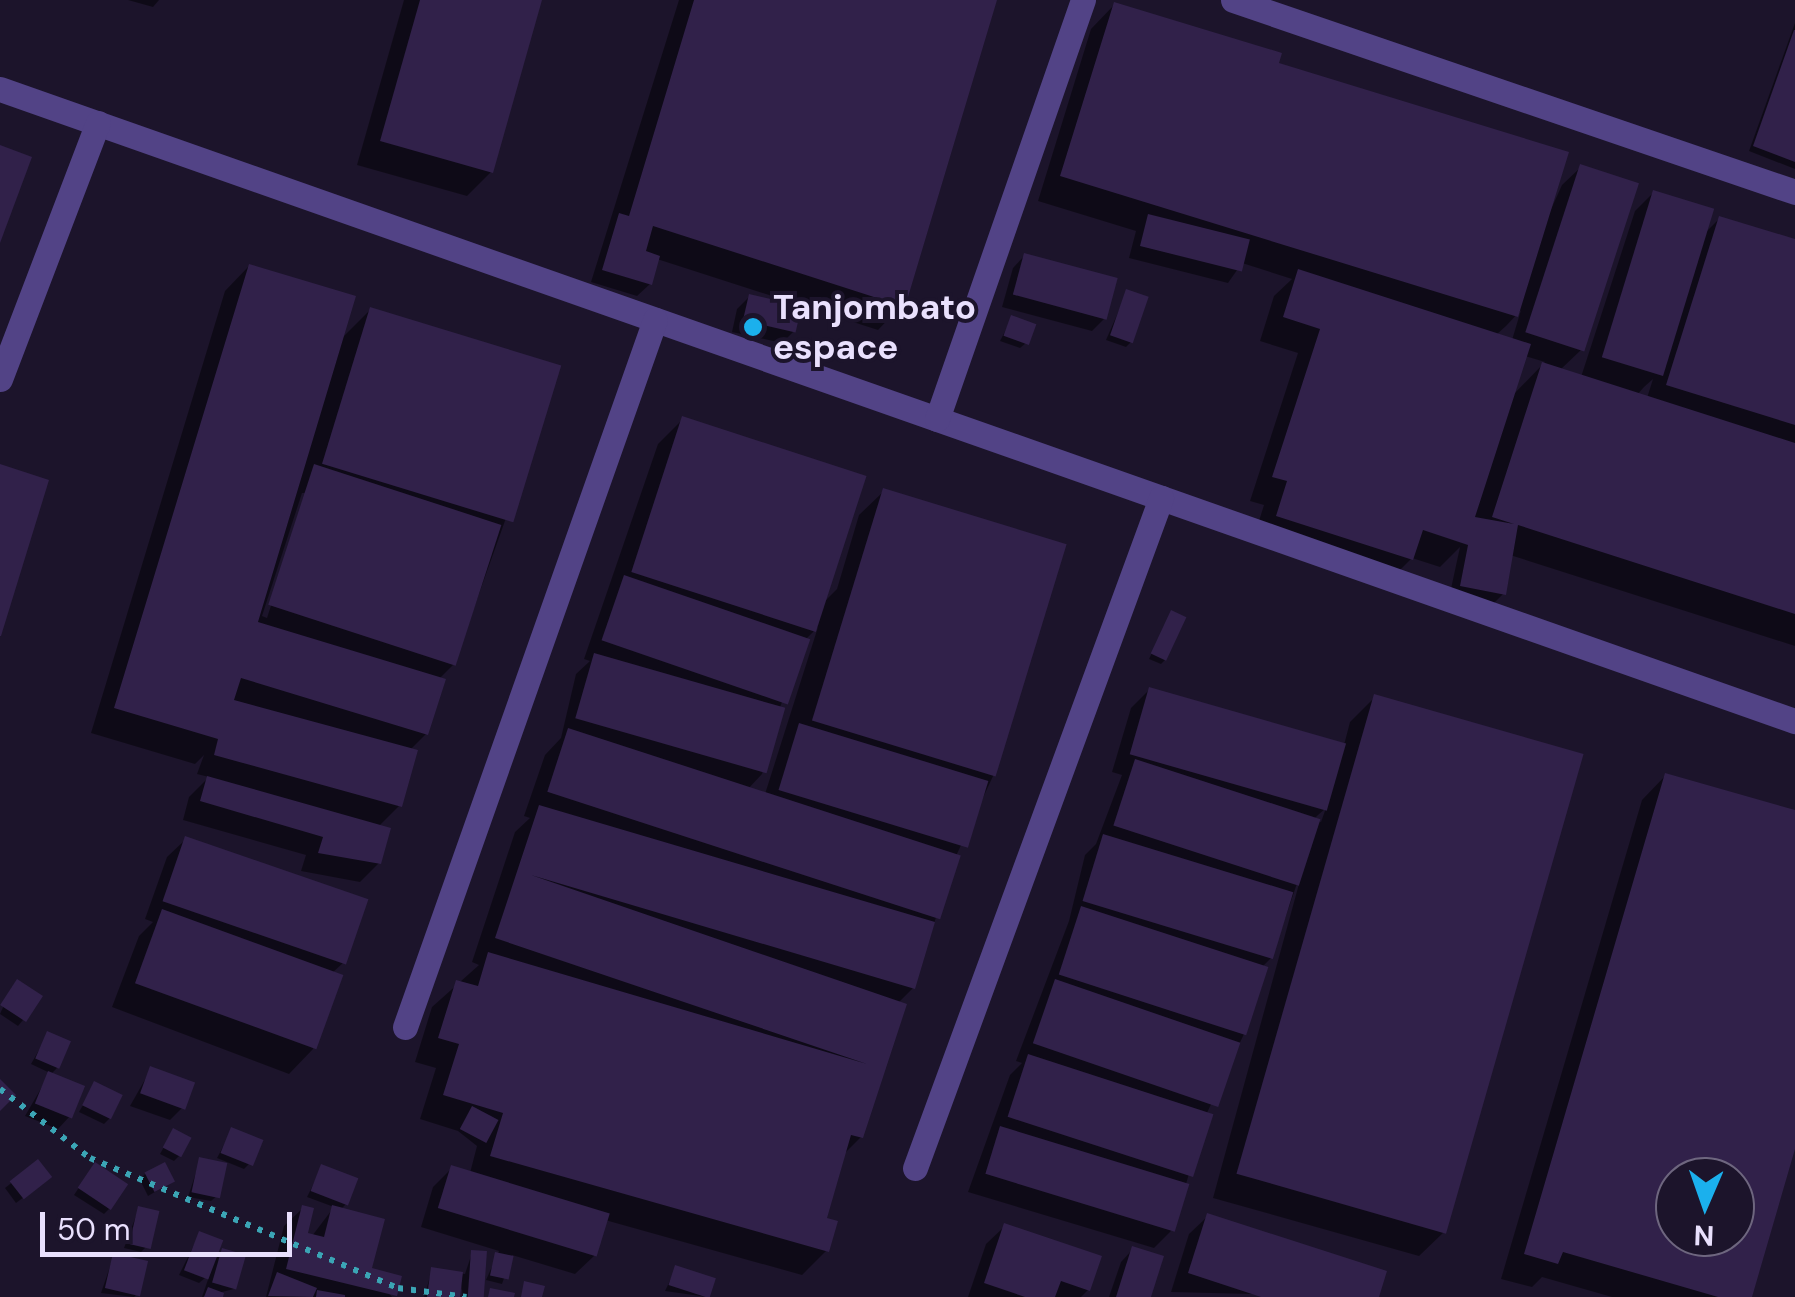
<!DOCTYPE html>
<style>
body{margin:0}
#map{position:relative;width:1795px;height:1297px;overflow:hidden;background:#1c142b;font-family:"DM Sans",sans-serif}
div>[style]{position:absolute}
.shadow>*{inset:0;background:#0007}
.building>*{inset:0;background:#31214a;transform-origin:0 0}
.path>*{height:6px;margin-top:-3px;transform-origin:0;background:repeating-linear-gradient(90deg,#3ba5b5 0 5px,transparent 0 13px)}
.minor>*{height:25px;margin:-12.5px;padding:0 12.5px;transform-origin:12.5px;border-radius:12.5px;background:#524386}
.dots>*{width:28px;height:28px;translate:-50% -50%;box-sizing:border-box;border:5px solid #1c142b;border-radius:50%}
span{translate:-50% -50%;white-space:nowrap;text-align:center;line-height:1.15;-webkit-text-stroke:8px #1c142b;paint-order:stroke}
.poi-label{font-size:35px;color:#e9e0fd;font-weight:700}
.left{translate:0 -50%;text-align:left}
.north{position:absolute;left:1655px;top:1157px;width:100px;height:100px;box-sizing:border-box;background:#1c142b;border:2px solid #6e667f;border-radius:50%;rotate:182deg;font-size:28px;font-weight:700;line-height:40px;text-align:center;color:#e9e0fd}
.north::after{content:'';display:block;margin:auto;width:35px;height:45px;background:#1bb0ed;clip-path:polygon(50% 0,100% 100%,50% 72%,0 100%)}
.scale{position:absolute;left:40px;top:1212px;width:252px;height:45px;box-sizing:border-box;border:5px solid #e9e0fd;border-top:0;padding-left:12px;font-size:30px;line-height:35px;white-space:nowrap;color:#e9e0fd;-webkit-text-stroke:8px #1c142b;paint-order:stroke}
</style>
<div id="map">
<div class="shadow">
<div style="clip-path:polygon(128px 0,159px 0,153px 7px)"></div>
<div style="clip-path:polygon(404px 0,539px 0,491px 172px,467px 196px,357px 165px)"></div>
<div style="clip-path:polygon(679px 0,994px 0,902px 305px,878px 330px,800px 305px,794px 331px,782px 343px,732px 332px,737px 309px,749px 297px,797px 304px,657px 259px,650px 284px,637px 296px,591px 282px)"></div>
<div style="clip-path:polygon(evenodd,1115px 4px,1276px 65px,1543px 227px,1562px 185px,1581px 167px,1581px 350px,1560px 370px,1581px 377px,1635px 211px,1653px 193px,1702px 236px,1720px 218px,1795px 242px,1795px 646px,1510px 555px,1504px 593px,1491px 606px,1449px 598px,1460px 547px,1440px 567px,1412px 558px,1387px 583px,1253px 540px,1264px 505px,1250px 501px,1298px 353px,1260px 341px,1274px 296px,1292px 279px,1242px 263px,1228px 283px,1129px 258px,1136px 231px,1038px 201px,1091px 29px,1115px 4px,1521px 310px,1512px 340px,1496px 335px,1506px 326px,1521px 310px,1115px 4px,1525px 356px,1545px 362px,1512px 396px,1525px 356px,1115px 4px,1653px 379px,1647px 398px,1637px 395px,1644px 387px,1653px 379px)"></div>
<div style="clip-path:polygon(1795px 23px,1795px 169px,1749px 151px)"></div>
<div style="clip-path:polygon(1025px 255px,1104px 319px,1092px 331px,1002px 307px,1013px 268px)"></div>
<div style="clip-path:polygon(evenodd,249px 266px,340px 340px,370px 310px,506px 518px,454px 664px,438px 680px,426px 734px,410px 750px,400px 805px,378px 827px,379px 863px,360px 882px,301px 871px,306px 855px,183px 820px,189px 797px,209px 777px,197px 774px,204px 755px,195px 764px,91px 733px,225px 291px,249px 266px,302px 493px,307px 493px,267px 618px,262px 616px,302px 493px)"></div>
<div style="clip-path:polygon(1127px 292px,1131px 342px,1126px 347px,1106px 340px)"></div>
<div style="clip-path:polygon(1012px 318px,1026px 343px,1020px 348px,1000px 341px)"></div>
<div style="clip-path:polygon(evenodd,683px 419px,825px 601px,837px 589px,859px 515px,884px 491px,994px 774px,956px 856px,913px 988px,898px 1003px,861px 1137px,843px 1155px,824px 1220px,826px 1251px,802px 1275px,605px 1220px,594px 1256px,575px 1274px,512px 1255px,502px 1284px,486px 1280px,499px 1251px,421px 1227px,433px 1187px,452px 1168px,470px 1173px,477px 1146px,458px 1131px,420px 1119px,436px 1068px,415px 1062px,432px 1007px,479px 965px,472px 962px,515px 832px,530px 818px,524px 816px,545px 755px,561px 738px,576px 674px,590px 661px,584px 659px,658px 444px,683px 419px,818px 627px,765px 794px,748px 789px,762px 774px,779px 710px,806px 639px,818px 627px)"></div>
<div style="clip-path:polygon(1171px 613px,1166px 659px,1161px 664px,1149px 659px)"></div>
<div style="clip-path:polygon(evenodd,1149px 690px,1344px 745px,1350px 722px,1375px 697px,1444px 1232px,1419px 1256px,1213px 1198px,1308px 851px,1272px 957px,1262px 967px,1244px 1034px,1206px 1115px,1173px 1229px,1154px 1248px,968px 1192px,1010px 1075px,1022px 1063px,1016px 1061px,1069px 921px,1085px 855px,1096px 844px,1122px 775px,1112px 772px,1131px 708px,1149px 690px,1326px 808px,1321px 822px,1314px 819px,1318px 815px,1326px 808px)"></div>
<div style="clip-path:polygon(evenodd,1666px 775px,1795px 813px,1795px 1140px,1749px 1297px,1612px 1297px,1542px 1277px,1532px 1287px,1501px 1279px,1642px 800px,1666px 775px,1675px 1177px,1735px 1177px,1735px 1237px,1675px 1237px,1675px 1177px)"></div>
<div style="clip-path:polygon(186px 839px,343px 963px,331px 974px,313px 1049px,289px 1074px,112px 1007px,139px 936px,153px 922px,145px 919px,167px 857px)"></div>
<div style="clip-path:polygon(12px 987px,23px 1020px,18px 1026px,0 1014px)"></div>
<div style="clip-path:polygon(48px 1034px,57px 1068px,50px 1075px,70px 1116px,58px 1129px,25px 1116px,50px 1073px,31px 1064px)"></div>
<div style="clip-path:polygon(151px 1069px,182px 1108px,170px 1120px,130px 1106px)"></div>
<div style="clip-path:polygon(95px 1084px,110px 1118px,104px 1124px,79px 1112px)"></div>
<div style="clip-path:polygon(232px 1130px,250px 1163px,244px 1169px,217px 1158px)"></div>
<div style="clip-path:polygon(173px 1131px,180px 1155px,174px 1161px,160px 1154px)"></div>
<div style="clip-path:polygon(200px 1160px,217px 1196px,211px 1201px,188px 1197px)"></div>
<div style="clip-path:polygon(38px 1162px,44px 1182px,16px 1203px,5px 1188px)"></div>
<div style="clip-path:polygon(322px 1167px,346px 1204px,340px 1210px,369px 1270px,392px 1297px,266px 1297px,284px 1226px,303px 1208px,305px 1234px,312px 1236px,334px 1207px,307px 1197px)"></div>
<div style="clip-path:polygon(90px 1171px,109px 1209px,104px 1214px,74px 1195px)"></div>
<div style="clip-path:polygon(145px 1174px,172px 1182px,148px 1196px,140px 1180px)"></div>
<div style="clip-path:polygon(139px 1208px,146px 1247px,141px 1252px,124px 1248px)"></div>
<div style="clip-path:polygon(1208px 1216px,1376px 1297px,1171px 1292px,1189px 1234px)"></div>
<div style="clip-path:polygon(1005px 1226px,1088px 1290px,1081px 1297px,968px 1297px,986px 1244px)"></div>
<div style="clip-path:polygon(200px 1233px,205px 1278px,199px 1283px,179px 1275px)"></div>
<div style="clip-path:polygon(1133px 1249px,1148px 1297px,1109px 1297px,1121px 1262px)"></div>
<div style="clip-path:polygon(222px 1251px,234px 1289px,202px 1297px,215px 1259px)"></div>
<div style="clip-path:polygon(472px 1253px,481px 1297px,463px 1297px,460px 1276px,457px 1297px,424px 1297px,432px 1270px,465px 1274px)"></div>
<div style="clip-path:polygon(114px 1255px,137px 1294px,134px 1297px,101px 1293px)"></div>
<div style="clip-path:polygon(676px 1268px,713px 1279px,707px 1297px,665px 1291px)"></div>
</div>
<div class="building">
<div style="clip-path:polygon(420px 0,542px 0,493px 173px,380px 141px)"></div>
<div style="clip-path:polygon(694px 0,997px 0,905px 307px,653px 226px,646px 251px,660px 256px,652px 285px,602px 270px,619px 213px,629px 216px)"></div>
<div style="clip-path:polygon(1114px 2px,1282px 53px,1279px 63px,1569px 152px,1518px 317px,1060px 176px)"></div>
<div style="clip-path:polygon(1794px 30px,1795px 30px,1795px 162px,1753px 146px)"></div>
<div style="clip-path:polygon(0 145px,32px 157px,0 243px)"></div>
<div style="left:1580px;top:164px;width:62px;height:177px;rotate:18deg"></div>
<div style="left:1653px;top:190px;width:64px;height:175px;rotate:17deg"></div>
<div style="left:1148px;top:214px;width:105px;height:33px;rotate:14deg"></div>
<div style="clip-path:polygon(1719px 216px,1795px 239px,1795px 425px,1666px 385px)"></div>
<div style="left:1024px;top:253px;width:97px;height:43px;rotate:15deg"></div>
<div style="clip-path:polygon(249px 264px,356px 296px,258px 622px,446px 679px,428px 735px,241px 678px,234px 700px,418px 750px,402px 807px,214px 755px,218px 739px,114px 708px)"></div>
<div style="clip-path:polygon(1298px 269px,1531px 344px,1475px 517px,1514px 524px,1492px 517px,1542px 362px,1795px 443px,1795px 614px,1518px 525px,1506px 595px,1460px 586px,1468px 545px,1423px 530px,1413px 560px,1276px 516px,1287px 481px,1272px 477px,1320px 329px,1283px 317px)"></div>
<div style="left:1126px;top:289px;width:24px;height:49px;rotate:19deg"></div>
<div style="left:749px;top:294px;width:54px;height:27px;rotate:13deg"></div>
<div style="left:370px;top:307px;width:200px;height:164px;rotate:17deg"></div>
<div style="left:1011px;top:315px;width:27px;height:22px;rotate:20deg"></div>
<div style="left:682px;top:416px;width:194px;height:164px;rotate:18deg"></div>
<div style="clip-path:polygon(0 464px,49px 480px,1px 636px,0 636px)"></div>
<div style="left:314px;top:464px;width:197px;height:148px;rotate:18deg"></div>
<div style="left:883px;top:488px;width:192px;height:243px;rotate:17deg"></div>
<div style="left:624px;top:575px;width:197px;height:69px;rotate:19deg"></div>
<div style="left:1171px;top:610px;width:17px;height:48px;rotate:25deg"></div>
<div style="left:594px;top:653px;width:199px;height:68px;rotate:16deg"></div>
<div style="left:1149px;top:687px;width:205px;height:70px;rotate:16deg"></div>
<div style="left:1374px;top:694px;width:218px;height:499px;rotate:16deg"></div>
<div style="left:799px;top:723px;width:198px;height:70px;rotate:17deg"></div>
<div style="left:568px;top:728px;width:413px;height:67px;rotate:18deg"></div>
<div style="left:1135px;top:759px;width:195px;height:70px;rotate:18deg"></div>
<div style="clip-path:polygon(evenodd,1665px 773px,1795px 810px,1795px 1149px,1752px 1297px,1718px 1297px,1563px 1252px,1558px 1264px,1524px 1254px,1665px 773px,1675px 1177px,1735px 1177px,1735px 1237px,1675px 1237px,1675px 1177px)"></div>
<div style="clip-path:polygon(207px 776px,391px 828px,381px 864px,318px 853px,323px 837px,200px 801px)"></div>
<div style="clip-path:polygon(539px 805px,935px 922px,915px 989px,531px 875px,907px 1004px,863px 1138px,851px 1135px,827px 1218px,838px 1221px,829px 1252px,490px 1156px,503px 1113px,443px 1095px,459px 1044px,438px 1038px,456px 980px,478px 986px,488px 952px,867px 1064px,495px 938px)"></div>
<div style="left:1103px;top:834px;width:199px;height:70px;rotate:17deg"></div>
<div style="left:185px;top:836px;width:194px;height:69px;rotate:19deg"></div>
<div style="left:1081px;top:906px;width:197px;height:72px;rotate:18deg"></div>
<div style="left:162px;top:909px;width:193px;height:79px;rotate:20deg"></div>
<div style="left:17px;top:979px;width:31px;height:31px;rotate:33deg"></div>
<div style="left:1055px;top:979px;width:196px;height:68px;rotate:19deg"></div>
<div style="left:47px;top:1031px;width:26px;height:30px;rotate:23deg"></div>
<div style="left:1028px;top:1054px;width:195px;height:66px;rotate:18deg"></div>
<div style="left:150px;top:1066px;width:48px;height:29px;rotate:20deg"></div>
<div style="left:48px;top:1071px;width:40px;height:35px;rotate:22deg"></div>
<div style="clip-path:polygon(0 1079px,16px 1095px,0 1111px)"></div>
<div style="left:94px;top:1081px;width:32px;height:27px;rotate:26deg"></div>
<div style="left:472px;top:1106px;width:30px;height:26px;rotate:28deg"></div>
<div style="left:1000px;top:1126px;width:198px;height:50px;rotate:17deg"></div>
<div style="left:231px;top:1127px;width:35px;height:28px;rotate:22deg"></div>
<div style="left:173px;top:1128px;width:21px;height:22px;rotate:28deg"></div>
<div style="left:199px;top:1157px;width:29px;height:36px;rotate:12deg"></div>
<div style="left:38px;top:1159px;width:23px;height:36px;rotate:52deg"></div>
<div style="left:95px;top:1162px;width:40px;height:31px;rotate:34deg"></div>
<div style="left:165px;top:1162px;width:22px;height:23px;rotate:63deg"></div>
<div style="left:321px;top:1164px;width:40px;height:29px;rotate:21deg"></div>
<div style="left:451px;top:1165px;width:166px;height:45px;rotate:17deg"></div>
<div style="clip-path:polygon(302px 1205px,314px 1208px,308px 1233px,324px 1237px,332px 1205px,385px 1219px,372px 1268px,402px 1276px,397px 1296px,286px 1269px)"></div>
<div style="left:138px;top:1206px;width:22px;height:39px;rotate:13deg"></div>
<div style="clip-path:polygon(1207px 1213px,1387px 1271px,1379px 1297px,1261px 1297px,1188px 1273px)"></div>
<div style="clip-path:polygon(1004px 1223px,1102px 1256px,1090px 1291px,1061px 1281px,1055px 1297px,1025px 1297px,984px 1283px)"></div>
<div style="left:199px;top:1231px;width:26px;height:42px;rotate:21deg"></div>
<div style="clip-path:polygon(1132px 1246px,1164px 1256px,1151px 1297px,1116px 1297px)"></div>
<div style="left:222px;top:1248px;width:25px;height:36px;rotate:16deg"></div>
<div style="left:471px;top:1250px;width:16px;height:47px;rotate:4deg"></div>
<div style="left:495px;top:1252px;width:19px;height:24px;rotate:12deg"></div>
<div style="left:113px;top:1253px;width:36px;height:36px;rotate:13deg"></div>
<div style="left:675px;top:1265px;width:43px;height:21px;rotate:18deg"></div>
<div style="clip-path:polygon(431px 1267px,463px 1272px,460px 1297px,427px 1297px)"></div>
<div style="clip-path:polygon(277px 1272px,317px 1288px,313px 1297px,268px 1296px)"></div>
<div style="clip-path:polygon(524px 1281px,545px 1286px,542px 1297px,521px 1297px)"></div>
<div style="clip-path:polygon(208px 1287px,224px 1293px,223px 1297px,204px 1297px)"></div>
<div style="clip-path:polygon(490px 1288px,515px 1293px,514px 1297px,488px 1297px)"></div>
<div style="clip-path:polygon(317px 1290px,345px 1295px,345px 1297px,316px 1297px)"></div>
</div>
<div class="path">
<div style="left:0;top:1089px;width:113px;rotate:37.5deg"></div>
<div style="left:90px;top:1158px;width:334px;rotate:22.9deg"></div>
<div style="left:398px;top:1288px;width:69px;rotate:7.5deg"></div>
</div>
<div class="minor">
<div style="left:1233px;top:0;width:594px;rotate:18.86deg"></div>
<div style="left:0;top:89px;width:1903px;rotate:19.4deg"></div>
<div style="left:0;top:379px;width:274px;rotate:-69.1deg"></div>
<div style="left:937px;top:419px;width:444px;rotate:-70.8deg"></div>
<div style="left:405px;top:1027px;width:750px;rotate:-70.53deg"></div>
<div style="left:915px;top:1168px;width:714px;rotate:-69.84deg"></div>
</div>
<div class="dots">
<div style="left:753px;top:327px;background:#1bb0ed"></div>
</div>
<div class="poi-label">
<span class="left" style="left:773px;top:327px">Tanjombato<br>espace</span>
</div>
<div class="north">N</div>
<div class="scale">50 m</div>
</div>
